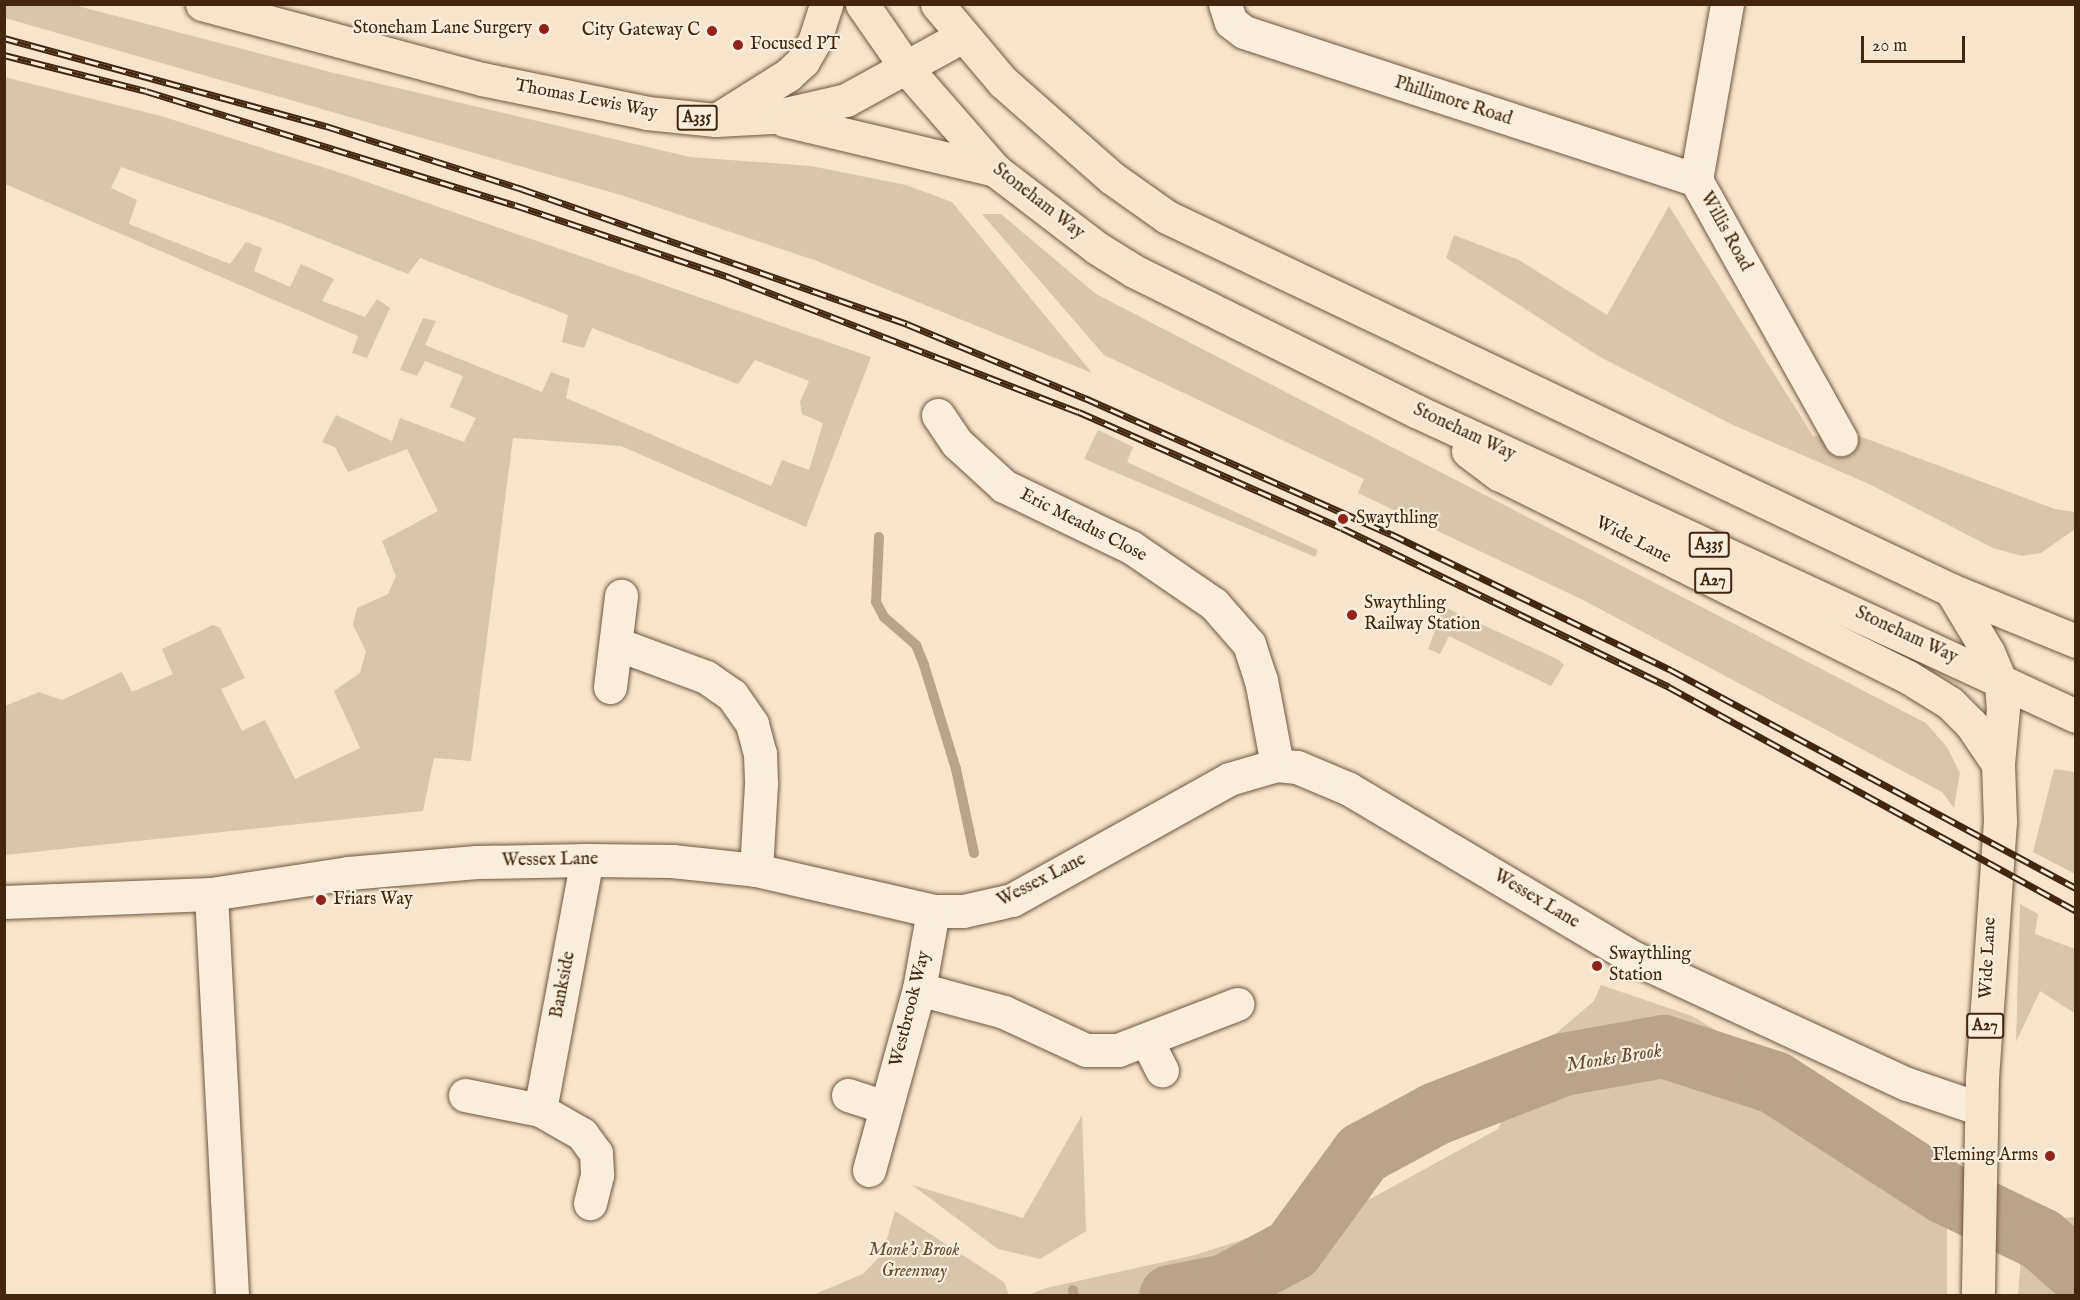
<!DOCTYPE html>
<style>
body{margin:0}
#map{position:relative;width:2080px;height:1300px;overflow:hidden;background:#f6e5cc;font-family:"IM FELL English",serif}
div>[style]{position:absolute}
.green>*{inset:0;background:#d7c5ac}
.stream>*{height:10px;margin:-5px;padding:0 5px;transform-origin:5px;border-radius:5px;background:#b9a48b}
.river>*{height:63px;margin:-31.5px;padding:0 31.5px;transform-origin:31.5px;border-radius:31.5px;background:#b9a48b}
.roads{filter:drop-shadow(0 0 2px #6f563d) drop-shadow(0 0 2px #6f563d)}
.minor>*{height:33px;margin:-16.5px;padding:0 16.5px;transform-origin:16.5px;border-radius:16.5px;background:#f9eede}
.tertiary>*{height:33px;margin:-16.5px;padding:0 16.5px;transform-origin:16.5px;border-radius:16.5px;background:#f9eede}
.primary>*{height:33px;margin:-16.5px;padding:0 16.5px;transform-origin:16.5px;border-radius:16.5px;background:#f6e5cc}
.rail>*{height:7px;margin-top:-3.5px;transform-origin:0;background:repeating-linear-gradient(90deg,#f9eede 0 14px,#42270d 0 28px);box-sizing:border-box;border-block:2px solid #42270d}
.dots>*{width:16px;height:16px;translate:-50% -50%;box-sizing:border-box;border:3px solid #f9eede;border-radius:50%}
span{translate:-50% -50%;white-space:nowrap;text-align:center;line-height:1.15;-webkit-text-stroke:4.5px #f9eede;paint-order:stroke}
.shield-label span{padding:2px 4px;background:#f9eede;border:2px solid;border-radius:4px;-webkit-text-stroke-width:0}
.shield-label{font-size:16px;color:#42270d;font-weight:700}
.poi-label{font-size:18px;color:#42270d}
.right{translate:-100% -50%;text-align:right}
.left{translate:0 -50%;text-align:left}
.street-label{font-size:18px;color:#42270d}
.park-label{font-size:18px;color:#674e35;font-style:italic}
.water-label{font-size:20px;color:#664c33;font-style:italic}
.frame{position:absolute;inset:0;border:6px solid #42270d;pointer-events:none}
.scale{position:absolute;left:1861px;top:36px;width:104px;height:27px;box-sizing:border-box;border:3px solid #42270d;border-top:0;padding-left:8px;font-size:18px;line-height:21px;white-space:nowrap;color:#42270d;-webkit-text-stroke:4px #f9eede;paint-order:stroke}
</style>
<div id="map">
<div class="green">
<div style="clip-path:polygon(4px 5px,74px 5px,334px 73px,690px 157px,811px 166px,906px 185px,952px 202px,1092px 373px,817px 261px,624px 196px,5px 18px)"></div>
<div style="clip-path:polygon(4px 77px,161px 116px,341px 173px,871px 357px,806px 527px,621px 446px,513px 438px,471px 761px,434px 758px,423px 811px,5px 855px,5px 706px,39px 692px,62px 700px,122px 672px,132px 692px,173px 674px,162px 649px,213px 625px,220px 628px,245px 678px,221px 689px,242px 731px,265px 720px,295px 779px,360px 748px,334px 691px,360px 673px,366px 651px,353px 625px,357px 608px,388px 594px,396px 576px,382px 541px,438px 511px,407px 449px,348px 472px,335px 447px,322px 442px,336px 415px,392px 441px,400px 418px,464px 442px,476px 418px,450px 407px,463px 376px,425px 361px,417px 376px,400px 370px,423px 318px,436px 321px,425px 345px,542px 392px,551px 372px,570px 379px,566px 398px,771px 486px,782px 460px,809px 470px,823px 423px,802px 414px,800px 402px,809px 381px,755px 360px,738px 384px,592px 328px,584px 348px,562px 342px,568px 315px,420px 258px,408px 274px,278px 222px,121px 167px,111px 188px,137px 200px,129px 224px,230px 264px,246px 242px,262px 248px,254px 271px,290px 287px,301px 264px,334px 279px,322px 301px,365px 317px,377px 299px,390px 308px,367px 358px,352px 353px,358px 336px,5px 184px)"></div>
<div style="clip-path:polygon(1669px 206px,1813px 436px,1859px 436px,2055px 509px,2075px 512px,2075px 529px,2041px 553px,2022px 556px,1993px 548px,1869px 484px,1733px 425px,1600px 357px,1446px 258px,1454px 235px,1519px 260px,1607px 315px)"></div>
<div style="clip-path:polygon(982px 214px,1001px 214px,1096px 294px,1926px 723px,1947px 747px,1960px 773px,1954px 808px,1942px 792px,1585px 601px,1358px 493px,1364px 479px,1104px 355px)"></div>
<div style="clip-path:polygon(1098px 430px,1133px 447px,1127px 462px,1318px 550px,1315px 557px,1084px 459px)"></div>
<div style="clip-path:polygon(1444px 607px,1559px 660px,1564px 665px,1551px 686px,1449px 636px,1440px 654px,1428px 649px)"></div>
<div style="clip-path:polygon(2054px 769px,2075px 772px,2075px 874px,2033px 852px)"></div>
<div style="clip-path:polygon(2020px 904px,2038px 914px,2035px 934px,2075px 949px,2076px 1014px,2040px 991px,2016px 1042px)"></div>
<div style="clip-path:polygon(1601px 985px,1692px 1016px,1829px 1097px,1947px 1159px,1947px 1295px,1029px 1295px,1046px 1288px,1195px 1255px,1370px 1199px,1498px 1129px,1533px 1053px,1594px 1001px)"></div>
<div style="clip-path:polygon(1082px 1115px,1086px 1231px,1040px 1259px,998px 1249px,912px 1185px,1023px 1218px)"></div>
<div style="clip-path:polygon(895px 1211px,1004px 1282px,1009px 1295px,813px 1295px,863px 1274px,883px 1253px)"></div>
<div style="clip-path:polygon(2075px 1217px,2075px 1295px,2018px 1295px,2024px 1221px)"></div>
</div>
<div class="stream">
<div style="left:879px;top:537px;width:65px;rotate:92.6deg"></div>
<div style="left:876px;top:602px;width:17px;rotate:62deg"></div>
<div style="left:884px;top:617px;width:43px;rotate:41.2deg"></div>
<div style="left:916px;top:645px;width:22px;rotate:68deg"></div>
<div style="left:924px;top:665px;width:109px;rotate:72.9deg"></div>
<div style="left:956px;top:769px;width:86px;rotate:77.9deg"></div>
<div style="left:1073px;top:1290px;width:6px;rotate:81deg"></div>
</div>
<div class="river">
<div style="left:1170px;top:1296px;width:56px;rotate:-11.3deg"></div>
<div style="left:1225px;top:1285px;width:76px;rotate:-28.2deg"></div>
<div style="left:1292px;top:1249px;width:119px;rotate:-53.9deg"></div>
<div style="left:1362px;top:1153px;width:84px;rotate:-28.4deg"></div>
<div style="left:1436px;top:1113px;width:136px;rotate:-21.1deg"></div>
<div style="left:1563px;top:1064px;width:102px;rotate:-10.2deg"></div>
<div style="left:1663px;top:1046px;width:117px;rotate:18deg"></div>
<div style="left:1774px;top:1082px;width:202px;rotate:32.9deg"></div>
<div style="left:1944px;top:1192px;width:108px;rotate:25.9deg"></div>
<div style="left:2041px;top:1239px;width:47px;rotate:41.5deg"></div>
</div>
<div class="roads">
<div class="minor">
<div style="left:1225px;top:4px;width:19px;rotate:72deg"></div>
<div style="left:1231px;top:22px;width:16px;rotate:38deg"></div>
<div style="left:1244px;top:32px;width:476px;rotate:18.1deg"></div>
<div style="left:1727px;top:4px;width:179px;rotate:100deg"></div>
<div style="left:1696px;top:180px;width:297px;rotate:60.8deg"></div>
<div style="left:938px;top:415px;width:34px;rotate:56deg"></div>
<div style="left:957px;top:443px;width:64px;rotate:42.5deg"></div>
<div style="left:1004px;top:486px;width:141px;rotate:25.7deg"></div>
<div style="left:1131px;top:547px;width:101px;rotate:34.5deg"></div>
<div style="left:1214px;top:604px;width:53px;rotate:48.8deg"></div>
<div style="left:1249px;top:644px;width:38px;rotate:72deg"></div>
<div style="left:1261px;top:680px;width:86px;rotate:79.3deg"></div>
<div style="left:617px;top:644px;width:95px;rotate:20.3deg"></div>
<div style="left:706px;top:677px;width:32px;rotate:35deg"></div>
<div style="left:732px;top:695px;width:35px;rotate:55deg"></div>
<div style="left:752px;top:724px;width:30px;rotate:75deg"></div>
<div style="left:760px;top:753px;width:31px;rotate:88deg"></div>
<div style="left:761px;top:784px;width:86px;rotate:93.3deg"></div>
<div style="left:610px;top:687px;width:92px;rotate:-83.1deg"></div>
<div style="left:211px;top:894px;width:403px;rotate:87deg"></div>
<div style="left:919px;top:989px;width:88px;rotate:15.1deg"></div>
<div style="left:1004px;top:1012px;width:90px;rotate:24.9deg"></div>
<div style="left:1086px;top:1050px;width:32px"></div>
<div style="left:1118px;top:1050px;width:128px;rotate:-21.1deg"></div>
<div style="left:1147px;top:1041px;width:33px;rotate:63deg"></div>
<div style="left:465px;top:1095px;width:76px;rotate:11.3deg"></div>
<div style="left:540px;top:1110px;width:254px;rotate:-79.4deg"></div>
<div style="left:848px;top:1095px;width:40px;rotate:18deg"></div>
<div style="left:540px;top:1110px;width:48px;rotate:29.7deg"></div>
<div style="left:582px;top:1134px;width:24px;rotate:54deg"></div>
<div style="left:596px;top:1153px;width:22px;rotate:87deg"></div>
<div style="left:597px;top:1175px;width:29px;rotate:104deg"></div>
<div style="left:869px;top:1170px;width:188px;rotate:-74.6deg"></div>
<div style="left:919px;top:989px;width:79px;rotate:-79.8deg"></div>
</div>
<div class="tertiary">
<div style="left:4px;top:902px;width:207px;rotate:-2.2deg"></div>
<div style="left:211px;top:894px;width:139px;rotate:-8.7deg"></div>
<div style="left:348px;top:873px;width:129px;rotate:-4.9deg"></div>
<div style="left:477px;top:862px;width:110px;rotate:-1deg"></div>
<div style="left:587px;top:860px;width:85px;rotate:0.7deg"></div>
<div style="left:672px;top:861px;width:84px;rotate:6.1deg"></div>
<div style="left:756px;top:870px;width:182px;rotate:13deg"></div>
<div style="left:933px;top:911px;width:30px"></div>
<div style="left:963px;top:911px;width:50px;rotate:-12.7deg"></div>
<div style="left:1012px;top:900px;width:248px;rotate:-29.1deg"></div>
<div style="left:1229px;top:779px;width:50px;rotate:-16.3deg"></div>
<div style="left:1277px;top:765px;width:20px;rotate:6deg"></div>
<div style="left:1297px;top:767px;width:56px;rotate:22.9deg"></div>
<div style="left:1349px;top:789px;width:331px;rotate:30.7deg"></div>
<div style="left:1634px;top:958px;width:301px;rotate:24.8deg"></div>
<div style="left:1907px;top:1084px;width:78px;rotate:18.7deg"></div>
</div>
<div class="primary">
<div style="left:202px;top:4px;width:290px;rotate:15deg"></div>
<div style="left:482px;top:79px;width:168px;rotate:11.6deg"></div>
<div style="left:647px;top:113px;width:69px;rotate:5.8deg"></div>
<div style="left:716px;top:120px;width:56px;rotate:-3.1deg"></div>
<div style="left:772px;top:117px;width:76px;rotate:-12.9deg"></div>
<div style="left:846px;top:100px;width:131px;rotate:-28.7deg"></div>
<div style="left:862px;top:4px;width:79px;rotate:55.3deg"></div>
<div style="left:907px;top:69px;width:134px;rotate:48.9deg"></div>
<div style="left:995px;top:170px;width:128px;rotate:37.4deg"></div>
<div style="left:1097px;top:248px;width:44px;rotate:31.9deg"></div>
<div style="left:1134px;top:271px;width:315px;rotate:26.4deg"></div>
<div style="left:1416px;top:411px;width:727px;rotate:24.8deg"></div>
<div style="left:937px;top:4px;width:102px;rotate:49.8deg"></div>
<div style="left:1003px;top:82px;width:145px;rotate:41.4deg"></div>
<div style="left:1112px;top:178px;width:67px;rotate:35.3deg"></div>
<div style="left:1167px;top:217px;width:868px;rotate:25.44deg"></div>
<div style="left:1951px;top:590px;width:135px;rotate:22.2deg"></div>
<div style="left:718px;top:119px;width:83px;rotate:-32.2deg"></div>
<div style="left:788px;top:75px;width:21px;rotate:-43deg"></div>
<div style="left:803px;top:61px;width:22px;rotate:-60deg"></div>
<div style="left:814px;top:42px;width:40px;rotate:-72deg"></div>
<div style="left:784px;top:120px;width:217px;rotate:13.3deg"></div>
<div style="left:1468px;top:451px;width:39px;rotate:37deg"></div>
<div style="left:1499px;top:474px;width:457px;rotate:26.4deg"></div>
<div style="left:1908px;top:677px;width:49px;rotate:31.8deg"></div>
<div style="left:1950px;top:703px;width:30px;rotate:45deg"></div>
<div style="left:1971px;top:724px;width:48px;rotate:56deg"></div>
<div style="left:1951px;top:590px;width:72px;rotate:59.2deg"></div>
<div style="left:1988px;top:652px;width:33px;rotate:67deg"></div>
<div style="left:2001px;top:682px;width:26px;rotate:86deg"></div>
<div style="left:2003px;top:708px;width:56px;rotate:95.1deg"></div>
<div style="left:1998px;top:764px;width:57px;rotate:88deg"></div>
<div style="left:2000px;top:821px;width:259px;rotate:94deg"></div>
<div style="left:1982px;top:1079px;width:217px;rotate:91.1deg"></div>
</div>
</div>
<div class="rail">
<div style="left:4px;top:38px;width:334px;rotate:15.3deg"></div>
<div style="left:326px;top:126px;width:206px;rotate:17.8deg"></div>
<div style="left:522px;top:189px;width:408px;rotate:19.3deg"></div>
<div style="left:907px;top:324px;width:193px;rotate:22.6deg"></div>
<div style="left:1085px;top:398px;width:335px;rotate:24deg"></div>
<div style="left:1391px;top:534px;width:311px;rotate:25.9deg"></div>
<div style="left:1671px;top:670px;width:460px;rotate:28.3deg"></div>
<div style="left:4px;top:55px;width:146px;rotate:14.2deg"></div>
<div style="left:146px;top:91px;width:386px;rotate:17.2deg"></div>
<div style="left:515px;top:205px;width:223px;rotate:18.6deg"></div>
<div style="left:726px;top:276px;width:378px;rotate:21.1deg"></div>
<div style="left:1079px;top:412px;width:287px;rotate:23.8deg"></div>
<div style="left:1342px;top:528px;width:364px;rotate:25.9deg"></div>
<div style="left:1669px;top:687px;width:465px;rotate:28.8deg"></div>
</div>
<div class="dots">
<div style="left:544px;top:29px;background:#8f2418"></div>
<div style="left:712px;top:31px;background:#8f2418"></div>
<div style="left:738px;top:45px;background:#8f2418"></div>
<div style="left:1343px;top:519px;background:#8f2418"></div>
<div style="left:1352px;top:615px;background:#8f2418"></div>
<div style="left:321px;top:900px;background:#8f2418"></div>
<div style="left:1597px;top:966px;background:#8f2418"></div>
<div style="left:2050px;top:1156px;background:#8f2418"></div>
</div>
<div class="shield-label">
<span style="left:697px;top:118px">A335</span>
<span style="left:1709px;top:545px">A335</span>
<span style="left:1713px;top:581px">A27</span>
<span style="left:1985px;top:1026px">A27</span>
</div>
<div class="poi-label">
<span class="right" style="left:532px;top:29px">Stoneham Lane Surgery</span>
<span class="right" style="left:700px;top:31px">City Gateway C</span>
<span class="left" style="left:750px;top:45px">Focused PT</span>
<span class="left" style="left:1356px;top:519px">Swaythling</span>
<span class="left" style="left:1364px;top:615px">Swaythling<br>Railway Station</span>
<span class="left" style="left:333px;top:900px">Friars Way</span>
<span class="left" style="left:1609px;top:966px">Swaythling<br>Station</span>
<span class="right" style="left:2038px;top:1156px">Fleming Arms</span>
</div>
<div class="street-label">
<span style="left:586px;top:100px;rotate:11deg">Thomas Lewis Way</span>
<span style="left:1453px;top:102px;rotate:18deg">Phillimore Road</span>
<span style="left:1038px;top:202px;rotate:38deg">Stoneham Way</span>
<span style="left:1725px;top:232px;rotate:61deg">Willis Road</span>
<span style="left:1464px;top:433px;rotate:25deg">Stoneham Way</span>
<span style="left:1083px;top:526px;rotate:27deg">Eric Meadus Close</span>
<span style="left:1633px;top:541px;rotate:27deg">Wide Lane</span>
<span style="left:1906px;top:636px;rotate:25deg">Stoneham Way</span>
<span style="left:550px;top:861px;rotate:-1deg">Wessex Lane</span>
<span style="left:1042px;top:881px;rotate:-27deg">Wessex Lane</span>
<span style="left:1536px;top:900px;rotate:31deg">Wessex Lane</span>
<span style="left:1989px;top:958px;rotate:-87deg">Wide Lane</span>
<span style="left:564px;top:985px;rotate:-79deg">Bankside</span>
<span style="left:911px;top:1009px;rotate:-76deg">Westbrook Way</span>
</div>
<div class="park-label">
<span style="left:914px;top:1262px">Monk's Brook<br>Greenway</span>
</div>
<div class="water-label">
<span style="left:1614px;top:1058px;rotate:-9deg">Monks Brook</span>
</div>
<div class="frame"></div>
<div class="scale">20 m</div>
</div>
